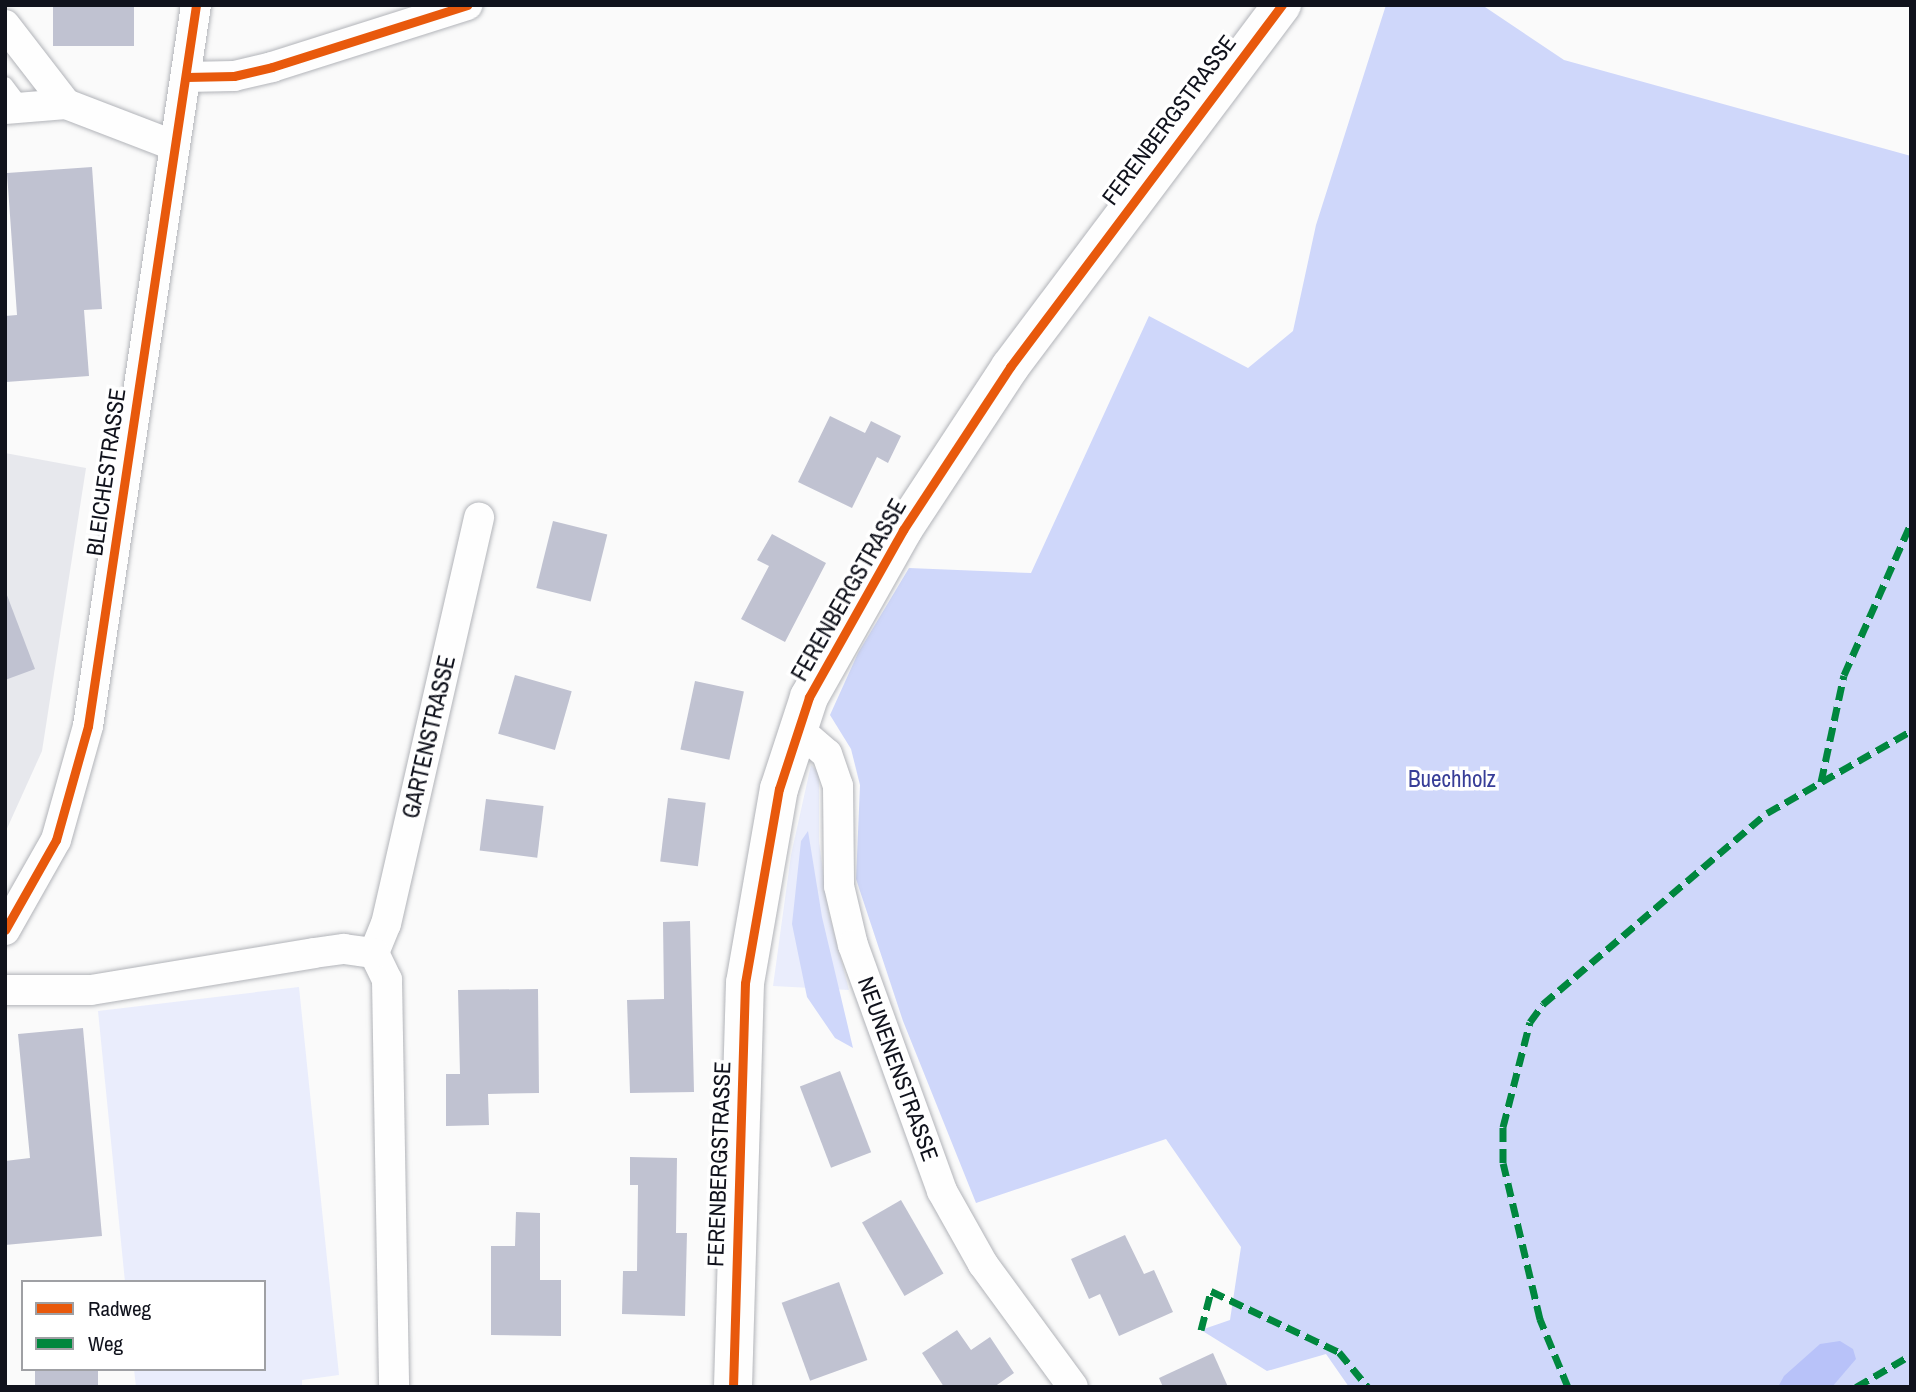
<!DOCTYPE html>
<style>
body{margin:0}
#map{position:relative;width:1916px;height:1392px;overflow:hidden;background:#fafafa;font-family:"Archivo Narrow",sans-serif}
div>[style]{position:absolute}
.built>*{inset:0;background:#e7e8ed}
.green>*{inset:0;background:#eaedfc}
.forest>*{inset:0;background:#cfd7fa}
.water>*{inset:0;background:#b8c2f9}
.building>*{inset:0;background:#c0c2d1;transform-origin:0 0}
.roads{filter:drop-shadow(0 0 2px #b2b4b9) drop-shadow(0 0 2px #b2b4b9)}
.lane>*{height:16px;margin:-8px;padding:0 8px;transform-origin:8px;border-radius:8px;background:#fefefe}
.street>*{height:30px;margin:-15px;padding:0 15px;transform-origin:15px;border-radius:15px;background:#fefefe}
.secondary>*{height:38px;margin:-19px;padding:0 19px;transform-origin:19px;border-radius:19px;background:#fefefe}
.quiet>*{height:7px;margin-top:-3.5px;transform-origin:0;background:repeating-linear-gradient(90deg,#00873e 0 14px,transparent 0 21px)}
.cycleway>*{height:9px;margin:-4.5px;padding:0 4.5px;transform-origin:4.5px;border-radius:4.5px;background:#e8590c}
span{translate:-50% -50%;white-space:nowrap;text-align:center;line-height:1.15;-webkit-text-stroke:7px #fff;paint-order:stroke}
.street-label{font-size:23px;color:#10121c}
.park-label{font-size:23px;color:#383e98}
.frame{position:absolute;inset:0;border:7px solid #10121c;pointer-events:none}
.legend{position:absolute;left:21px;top:1280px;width:245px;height:91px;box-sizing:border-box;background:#fff;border:2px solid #9fa0a4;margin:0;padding:9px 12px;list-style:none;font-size:21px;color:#10121c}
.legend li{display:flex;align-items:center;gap:14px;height:35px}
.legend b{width:35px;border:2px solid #9fa0a4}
</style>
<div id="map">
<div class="built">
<div style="clip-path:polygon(5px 453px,86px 468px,42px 751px,5px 833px)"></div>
</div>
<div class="green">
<div style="clip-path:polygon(811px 765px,819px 773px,819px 842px,829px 914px,849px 990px,773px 986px,791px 855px)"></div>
<div style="clip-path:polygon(299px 987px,339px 1375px,302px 1380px,302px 1387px,136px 1387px,134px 1369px,264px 1369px,264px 1282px,125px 1282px,98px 1011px)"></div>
</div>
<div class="forest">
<div style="clip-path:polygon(1386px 5px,1482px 5px,1564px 60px,1911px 156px,1911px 1387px,1349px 1387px,1326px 1354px,1267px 1371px,1201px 1330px,1230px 1320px,1241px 1247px,1166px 1139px,976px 1203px,903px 1021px,856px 879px,860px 785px,851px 749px,830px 715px,858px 653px,909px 568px,1031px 573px,1149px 316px,1248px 368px,1293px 331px,1316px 225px)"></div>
<div style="clip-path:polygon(808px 831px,822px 917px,853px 1048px,835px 1038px,807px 997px,792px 924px,801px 841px)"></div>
</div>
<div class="water">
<div style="clip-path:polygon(1840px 1341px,1853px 1349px,1856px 1359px,1832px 1387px,1778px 1387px,1784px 1376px,1820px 1344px)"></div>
</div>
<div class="building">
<div style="left:53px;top:5px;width:81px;height:41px"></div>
<div style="clip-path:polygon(92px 167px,102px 309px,84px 310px,89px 376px,6px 382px,5px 316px,17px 315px,7px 173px)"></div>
<div style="clip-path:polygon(830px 416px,865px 433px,871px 421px,901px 436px,888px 463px,877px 457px,852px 508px,798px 482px)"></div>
<div style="left:553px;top:521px;width:56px;height:69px;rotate:14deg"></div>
<div style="clip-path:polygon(772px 534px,826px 563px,785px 642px,741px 619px,769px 566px,757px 560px)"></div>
<div style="clip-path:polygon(5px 590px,35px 669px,5px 680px)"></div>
<div style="left:515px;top:675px;width:59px;height:61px;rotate:16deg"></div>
<div style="left:695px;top:681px;width:50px;height:70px;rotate:12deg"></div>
<div style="left:668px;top:798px;width:38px;height:64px;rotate:7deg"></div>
<div style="left:486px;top:799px;width:58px;height:52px;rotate:7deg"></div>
<div style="clip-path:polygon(690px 921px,694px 1092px,630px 1093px,627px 1000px,664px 999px,663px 922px)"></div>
<div style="clip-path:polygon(538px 989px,539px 1093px,488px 1094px,489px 1125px,446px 1126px,446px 1074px,460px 1074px,458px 990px)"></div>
<div style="clip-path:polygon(83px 1028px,102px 1236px,5px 1245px,5px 1161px,30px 1158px,18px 1034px)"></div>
<div style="left:840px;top:1071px;width:87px;height:43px;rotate:69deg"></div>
<div style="clip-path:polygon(630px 1157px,677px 1158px,676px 1233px,687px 1233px,685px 1316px,622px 1314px,623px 1271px,637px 1271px,638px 1185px,630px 1185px)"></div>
<div style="left:901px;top:1200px;width:85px;height:45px;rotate:60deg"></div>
<div style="clip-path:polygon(516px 1212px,540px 1213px,540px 1280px,561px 1280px,561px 1336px,491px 1335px,491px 1246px,515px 1246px)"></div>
<div style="clip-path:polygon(1125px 1235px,1144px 1274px,1154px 1270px,1173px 1312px,1119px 1336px,1100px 1294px,1089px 1299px,1071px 1259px)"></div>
<div style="left:839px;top:1282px;width:83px;height:61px;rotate:70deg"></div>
<div style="clip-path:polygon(957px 1330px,971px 1350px,990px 1337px,1014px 1373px,994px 1387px,944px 1387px,922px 1353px)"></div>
<div style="clip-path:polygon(1213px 1353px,1228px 1387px,1163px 1387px,1159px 1378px)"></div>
<div style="left:35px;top:1369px;width:63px;height:18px"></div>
</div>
<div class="roads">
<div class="lane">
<div style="left:5px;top:85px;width:25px;rotate:53deg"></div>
</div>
<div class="street">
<div style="left:5px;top:25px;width:100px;rotate:52.3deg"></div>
<div style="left:66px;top:104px;width:115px;rotate:21deg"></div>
<div style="left:186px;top:77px;width:48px;rotate:-1.2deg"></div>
<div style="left:234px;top:76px;width:39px;rotate:-13deg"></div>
<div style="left:272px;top:67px;width:205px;rotate:-17.6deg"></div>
<div style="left:5px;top:109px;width:61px;rotate:-4.7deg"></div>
<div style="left:798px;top:729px;width:38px;rotate:41deg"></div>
<div style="left:827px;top:754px;width:34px;rotate:71deg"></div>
<div style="left:838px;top:786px;width:100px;rotate:89.4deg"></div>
<div style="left:839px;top:886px;width:61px;rotate:76.7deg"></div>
<div style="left:853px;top:945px;width:262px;rotate:70.1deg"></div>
<div style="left:942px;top:1191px;width:84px;rotate:60.7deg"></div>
<div style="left:983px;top:1264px;width:152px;rotate:53.8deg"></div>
<div style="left:5px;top:930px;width:103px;rotate:-60.5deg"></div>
<div style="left:56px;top:840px;width:118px;rotate:-74.3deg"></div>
<div style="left:88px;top:726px;width:729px;rotate:-81.48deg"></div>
<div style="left:374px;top:953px;width:31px;rotate:-68deg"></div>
<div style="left:386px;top:924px;width:417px;rotate:-77.1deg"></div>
<div style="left:5px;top:990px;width:86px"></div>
<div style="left:91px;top:990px;width:226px;rotate:-9.4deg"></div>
<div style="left:314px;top:953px;width:30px;rotate:-8deg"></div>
<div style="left:344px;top:949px;width:30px;rotate:8deg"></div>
<div style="left:374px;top:953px;width:30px;rotate:64deg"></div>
<div style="left:387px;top:980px;width:407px;rotate:89deg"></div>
</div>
<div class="secondary">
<div style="left:733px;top:1387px;width:404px;rotate:-88.3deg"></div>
<div style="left:745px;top:983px;width:197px;rotate:-80.1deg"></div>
<div style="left:779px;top:789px;width:97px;rotate:-71.9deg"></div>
<div style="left:809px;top:697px;width:192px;rotate:-60.6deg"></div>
<div style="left:903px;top:530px;width:195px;rotate:-56.7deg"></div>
<div style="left:1010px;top:367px;width:453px;rotate:-53.1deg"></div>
</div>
</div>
<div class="quiet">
<div style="left:1821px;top:782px;width:109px;rotate:-77.9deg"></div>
<div style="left:1844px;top:675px;width:166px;rotate:-66.2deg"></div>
<div style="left:1201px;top:1330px;width:40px;rotate:-75.6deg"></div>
<div style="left:1211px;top:1291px;width:142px;rotate:25.5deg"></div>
<div style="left:1339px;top:1352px;width:45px;rotate:50.4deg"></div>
<div style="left:1568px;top:1387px;width:74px;rotate:-112.4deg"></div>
<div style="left:1540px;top:1319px;width:160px;rotate:-103.3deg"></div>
<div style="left:1503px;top:1163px;width:36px;rotate:-90deg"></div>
<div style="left:1503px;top:1127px;width:108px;rotate:-75.6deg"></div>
<div style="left:1530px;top:1022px;width:22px;rotate:-54deg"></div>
<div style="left:1543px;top:1004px;width:294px;rotate:-40.5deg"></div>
<div style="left:1767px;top:813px;width:166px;rotate:-29.7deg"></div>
<div style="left:1856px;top:1387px;width:64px;rotate:-30.2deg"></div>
</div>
<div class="cycleway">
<div style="left:186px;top:77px;width:48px;rotate:-1.2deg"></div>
<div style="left:234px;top:76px;width:39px;rotate:-13deg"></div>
<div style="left:272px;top:67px;width:205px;rotate:-17.6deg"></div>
<div style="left:5px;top:930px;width:103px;rotate:-60.5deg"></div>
<div style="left:56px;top:840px;width:118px;rotate:-74.3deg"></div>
<div style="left:88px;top:726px;width:729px;rotate:-81.48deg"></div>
<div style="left:733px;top:1387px;width:404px;rotate:-88.3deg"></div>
<div style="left:745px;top:983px;width:197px;rotate:-80.1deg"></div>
<div style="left:779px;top:789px;width:97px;rotate:-71.9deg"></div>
<div style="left:809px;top:697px;width:192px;rotate:-60.6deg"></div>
<div style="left:903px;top:530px;width:195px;rotate:-56.7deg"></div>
<div style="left:1010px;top:367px;width:453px;rotate:-53.1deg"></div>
</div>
<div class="street-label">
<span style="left:1169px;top:120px;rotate:-53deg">FERENBERGSTRASSE</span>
<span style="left:106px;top:472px;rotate:-82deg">BLEICHESTRASSE</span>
<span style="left:849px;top:590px;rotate:-60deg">FERENBERGSTRASSE</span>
<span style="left:429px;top:737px;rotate:-77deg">GARTENSTRASSE</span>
<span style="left:898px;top:1069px;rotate:70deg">NEUNENENSTRASSE</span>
<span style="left:719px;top:1164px;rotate:-88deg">FERENBERGSTRASSE</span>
</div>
<div class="park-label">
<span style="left:1452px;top:779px">Buechholz</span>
</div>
<div class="frame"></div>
<ul class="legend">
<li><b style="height:9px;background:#e8590c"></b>Radweg</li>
<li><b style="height:9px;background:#00873e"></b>Weg</li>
</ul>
</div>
